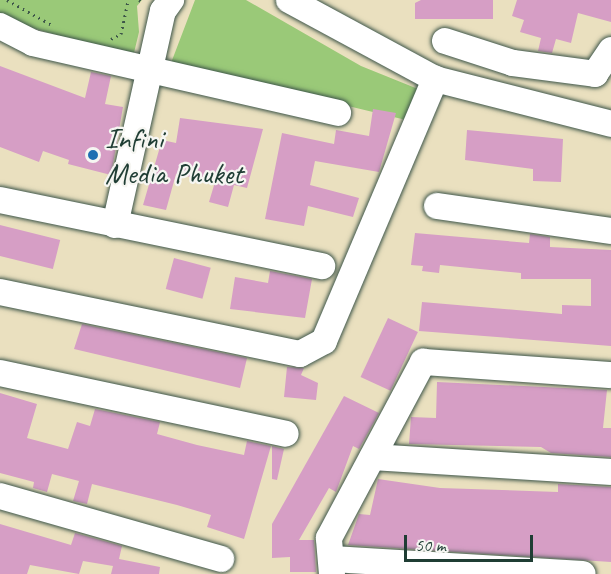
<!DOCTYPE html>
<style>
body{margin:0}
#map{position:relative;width:611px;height:574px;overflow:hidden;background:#eae0bf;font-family:Caveat,sans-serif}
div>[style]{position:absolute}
.green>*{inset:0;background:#9ac978}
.building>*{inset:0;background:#d69ec5;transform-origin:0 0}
.path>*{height:3px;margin-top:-1.5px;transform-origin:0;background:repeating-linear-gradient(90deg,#3d5549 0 1.5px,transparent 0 6px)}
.roads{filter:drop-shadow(0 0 2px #3d5549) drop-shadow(0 0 2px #3d5549)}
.minor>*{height:26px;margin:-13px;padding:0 13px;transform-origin:13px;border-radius:13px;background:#fff}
.dots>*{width:16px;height:16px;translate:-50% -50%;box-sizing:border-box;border:3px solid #f6f6f2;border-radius:50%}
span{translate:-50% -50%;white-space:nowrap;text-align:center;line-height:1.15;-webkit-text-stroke:4.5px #f6f6f2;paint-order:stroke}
.poi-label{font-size:30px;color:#1f3d34}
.left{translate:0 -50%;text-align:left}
.scale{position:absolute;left:404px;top:535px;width:129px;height:27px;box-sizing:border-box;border:3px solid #1f3d34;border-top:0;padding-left:8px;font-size:18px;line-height:21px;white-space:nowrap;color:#1f3d34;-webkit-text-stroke:4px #f6f6f2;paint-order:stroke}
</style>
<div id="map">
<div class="green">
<div style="clip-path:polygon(0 0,142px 0,137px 6px,139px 32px,133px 57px,12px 22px,0 15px)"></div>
<div style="clip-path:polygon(195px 0,246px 0,361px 66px,418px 89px,406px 120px,171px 63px)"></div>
</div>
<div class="building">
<div style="clip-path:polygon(421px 0,493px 0,493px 19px,415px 19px,415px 3px)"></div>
<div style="clip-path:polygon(517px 0,611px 0,611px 22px,578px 13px,571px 43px,556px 39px,552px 53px,538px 51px,541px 38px,520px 32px,524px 20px,512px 16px)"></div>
<div style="clip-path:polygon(0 66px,85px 98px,91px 72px,111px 76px,105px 104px,123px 107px,111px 175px,68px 164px,69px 160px,43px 151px,39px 162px,0 147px)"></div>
<div style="clip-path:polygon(373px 109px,396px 113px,379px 172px,315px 161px,310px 185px,359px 198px,353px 217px,308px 206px,304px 226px,265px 219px,282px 133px,334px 144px,336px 130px,369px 136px)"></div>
<div style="clip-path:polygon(180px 118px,263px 129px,247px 188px,234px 185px,228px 207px,209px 202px,215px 182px,176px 174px,166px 210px,143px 205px,162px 140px,176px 143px)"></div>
<div style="clip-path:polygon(467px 130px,563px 139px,561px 182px,533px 181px,533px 169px,465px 160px)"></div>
<div style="left:0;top:225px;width:62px;height:30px;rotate:14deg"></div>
<div style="clip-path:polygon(415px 233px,529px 243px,530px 234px,550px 237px,550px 247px,611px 250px,611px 346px,419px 331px,422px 302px,562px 314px,562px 305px,591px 306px,591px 279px,521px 279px,521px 273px,440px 265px,439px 273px,422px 271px,423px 266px,411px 265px)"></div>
<div style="left:174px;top:258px;width:38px;height:32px;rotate:15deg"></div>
<div style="clip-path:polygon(270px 271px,312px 279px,305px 318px,230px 309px,235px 277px,268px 283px)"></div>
<div style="left:388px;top:318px;width:33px;height:65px;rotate:25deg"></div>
<div style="clip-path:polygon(82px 324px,247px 358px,240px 388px,74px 349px)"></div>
<div style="clip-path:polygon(287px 367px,304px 368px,301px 375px,318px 383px,316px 400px,284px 397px)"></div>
<div style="clip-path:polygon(437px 382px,607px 390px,603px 428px,611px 428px,611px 457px,551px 453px,541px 447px,409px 444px,411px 417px,436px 418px)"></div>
<div style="clip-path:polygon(0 393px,37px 404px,27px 438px,68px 449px,77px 422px,90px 426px,95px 409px,160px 422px,157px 434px,197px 445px,244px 455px,247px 441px,271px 446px,244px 539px,207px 527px,211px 515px,177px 505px,92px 484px,87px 504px,73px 501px,79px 481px,52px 474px,47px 492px,33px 488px,34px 482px,0 473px)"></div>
<div style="clip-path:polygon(344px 396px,379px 413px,359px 449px,353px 446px,336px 492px,329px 488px,299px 540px,314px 540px,316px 572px,290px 572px,290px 557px,272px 558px,272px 524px)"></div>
<div style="clip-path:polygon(272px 446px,284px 449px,277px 480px,272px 479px)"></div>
<div style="clip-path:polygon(378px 479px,440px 488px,558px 492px,558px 484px,611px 487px,611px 562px,348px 545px,359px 514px,370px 515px)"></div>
<div style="clip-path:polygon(0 524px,71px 545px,75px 533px,122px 546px,119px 559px,160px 567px,159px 574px,111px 574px,113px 566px,83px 561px,79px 574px,30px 565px,27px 574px,0 574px)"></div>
</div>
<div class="path">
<div style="left:7px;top:0;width:51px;rotate:29.1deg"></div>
<div style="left:139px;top:0;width:2px;rotate:27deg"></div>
<div style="left:111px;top:39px;width:11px;rotate:-27deg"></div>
<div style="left:121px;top:34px;width:35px;rotate:-78deg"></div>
</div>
<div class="roads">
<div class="minor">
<div style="left:289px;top:0;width:166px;rotate:28.4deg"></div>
<div style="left:435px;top:79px;width:182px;rotate:14.3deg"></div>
<div style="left:0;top:26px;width:37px;rotate:27deg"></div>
<div style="left:33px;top:43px;width:313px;rotate:12.9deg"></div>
<div style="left:445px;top:41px;width:71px;rotate:17.9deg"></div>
<div style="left:513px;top:63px;width:83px;rotate:7.6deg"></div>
<div style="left:595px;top:74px;width:29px;rotate:-56deg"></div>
<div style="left:0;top:200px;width:329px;rotate:11.6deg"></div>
<div style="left:437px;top:206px;width:176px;rotate:8.2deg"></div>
<div style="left:115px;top:225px;width:219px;rotate:-77.4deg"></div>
<div style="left:163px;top:11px;width:14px;rotate:-54deg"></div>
<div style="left:0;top:292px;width:306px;rotate:11.7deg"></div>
<div style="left:300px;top:354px;width:27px;rotate:-28deg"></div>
<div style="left:324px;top:341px;width:285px;rotate:-67deg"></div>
<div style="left:0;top:373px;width:292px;rotate:12deg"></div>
<div style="left:373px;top:457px;width:238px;rotate:3.6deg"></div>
<div style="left:0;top:496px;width:230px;rotate:15.9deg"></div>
<div style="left:332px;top:559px;width:251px;rotate:3.4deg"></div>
<div style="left:332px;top:574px;width:36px;rotate:-95deg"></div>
<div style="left:329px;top:538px;width:200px;rotate:-61.9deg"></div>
<div style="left:423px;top:362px;width:188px;rotate:4deg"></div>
</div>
</div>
<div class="dots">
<div style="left:93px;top:155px;background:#1f6fb2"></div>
</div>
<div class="poi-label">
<span class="left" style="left:105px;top:155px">Infini<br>Media Phuket</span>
</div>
<div class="scale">50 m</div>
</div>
